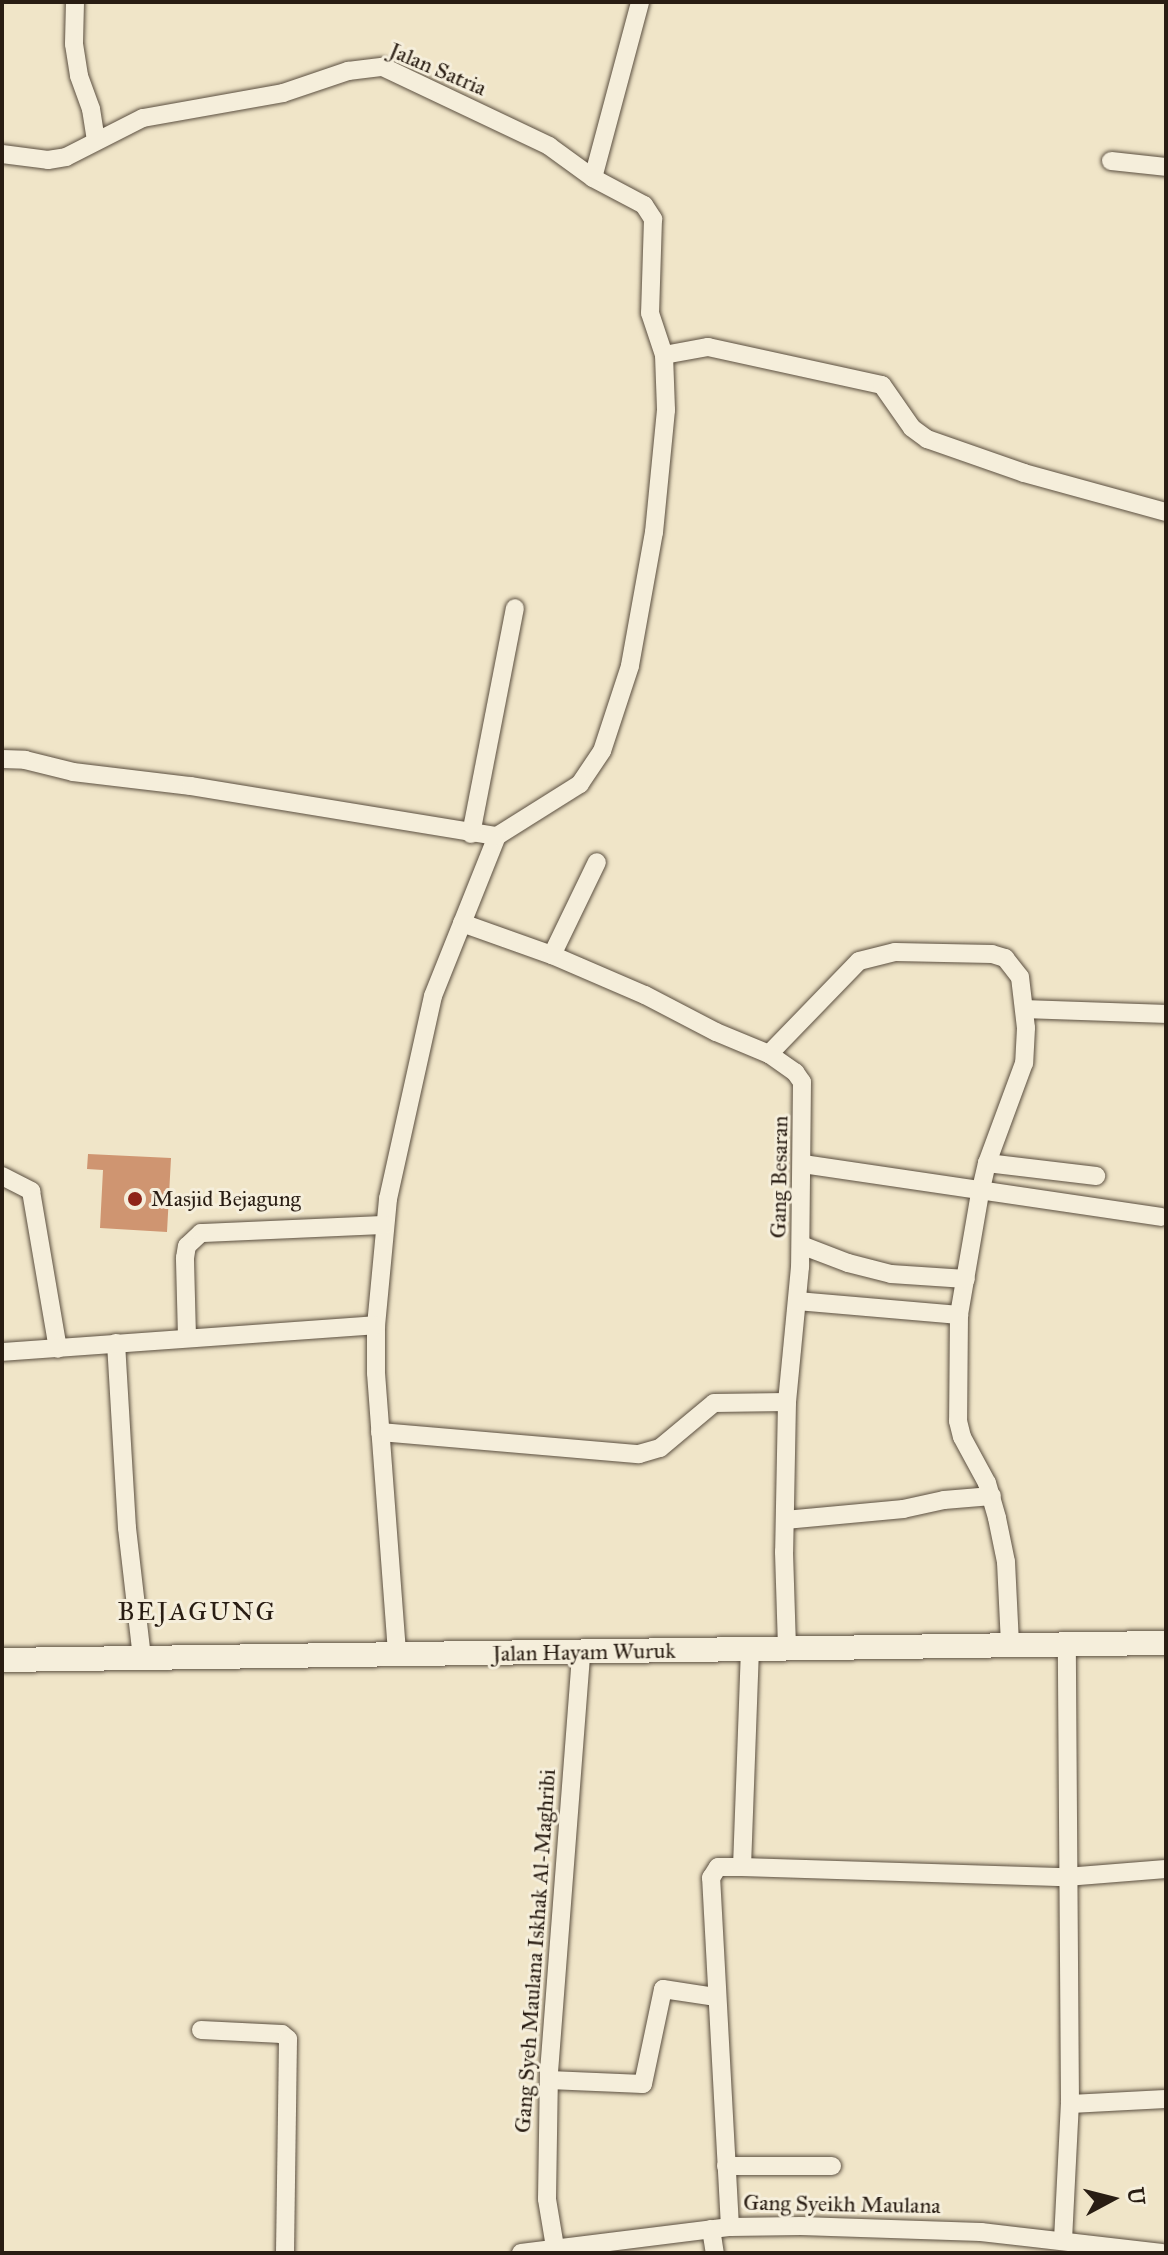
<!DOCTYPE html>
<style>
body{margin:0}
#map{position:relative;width:1168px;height:2255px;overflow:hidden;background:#f0e5c8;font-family:"IM FELL Great Primer",serif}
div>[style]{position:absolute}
.building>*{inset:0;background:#cf9571}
.roads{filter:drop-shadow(0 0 2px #5b4f40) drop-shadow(0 0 2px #5b4f40)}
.street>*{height:18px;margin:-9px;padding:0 9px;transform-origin:9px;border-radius:9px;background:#f5eedb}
.secondary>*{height:24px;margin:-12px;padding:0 12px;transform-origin:12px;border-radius:12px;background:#f5eedb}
.dots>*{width:22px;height:22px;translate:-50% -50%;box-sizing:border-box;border:4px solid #f5eedb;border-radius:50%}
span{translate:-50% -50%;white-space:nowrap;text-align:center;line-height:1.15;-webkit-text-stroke:6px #f5eedb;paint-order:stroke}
.street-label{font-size:22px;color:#291d13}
.poi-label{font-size:22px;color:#291d13}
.left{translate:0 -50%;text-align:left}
.quarter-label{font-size:26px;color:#291d13;letter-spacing:2px}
.frame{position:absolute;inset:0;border:4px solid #291d13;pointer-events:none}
.north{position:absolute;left:1072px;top:2159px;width:80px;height:80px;-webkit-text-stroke:6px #f5eedb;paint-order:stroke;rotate:83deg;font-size:22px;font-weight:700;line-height:32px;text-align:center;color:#291d13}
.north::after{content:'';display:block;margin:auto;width:28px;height:36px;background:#291d13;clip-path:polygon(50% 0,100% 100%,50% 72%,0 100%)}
</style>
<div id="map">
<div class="building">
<div style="clip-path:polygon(88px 1154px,171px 1158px,167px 1232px,100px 1228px,103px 1170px,87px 1169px)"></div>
</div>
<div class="roads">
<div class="street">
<div style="left:75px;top:2px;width:42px;rotate:91.4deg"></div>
<div style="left:74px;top:44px;width:32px;rotate:81deg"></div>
<div style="left:79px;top:76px;width:35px;rotate:70deg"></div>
<div style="left:91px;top:109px;width:31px;rotate:81deg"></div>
<div style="left:2px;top:154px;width:46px;rotate:7.4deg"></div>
<div style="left:48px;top:160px;width:18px;rotate:-9deg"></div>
<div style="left:66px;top:157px;width:86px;rotate:-26.9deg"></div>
<div style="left:143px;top:118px;width:142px;rotate:-10.1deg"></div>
<div style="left:283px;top:93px;width:69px;rotate:-18.7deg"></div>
<div style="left:348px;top:71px;width:35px;rotate:-7deg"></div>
<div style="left:383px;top:67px;width:184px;rotate:25.4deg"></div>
<div style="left:549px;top:146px;width:54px;rotate:36deg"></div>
<div style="left:593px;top:178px;width:58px;rotate:27.9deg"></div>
<div style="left:644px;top:205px;width:17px;rotate:57deg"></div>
<div style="left:653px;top:219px;width:94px;rotate:91.8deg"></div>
<div style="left:650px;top:313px;width:44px;rotate:71.6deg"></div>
<div style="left:664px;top:355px;width:55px;rotate:87.9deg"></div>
<div style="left:666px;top:410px;width:123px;rotate:95.6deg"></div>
<div style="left:654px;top:532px;width:136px;rotate:100.2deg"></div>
<div style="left:630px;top:666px;width:89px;rotate:108.2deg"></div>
<div style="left:602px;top:751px;width:40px;rotate:124deg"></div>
<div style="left:580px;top:784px;width:98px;rotate:147.9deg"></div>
<div style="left:497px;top:836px;width:172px;rotate:111.8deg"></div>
<div style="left:433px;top:996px;width:208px;rotate:102.5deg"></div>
<div style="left:388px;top:1199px;width:127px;rotate:95.4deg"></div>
<div style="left:376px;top:1325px;width:48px;rotate:90deg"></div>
<div style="left:376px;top:1373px;width:281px;rotate:85.7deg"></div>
<div style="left:1111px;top:161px;width:55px;rotate:6.2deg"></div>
<div style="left:593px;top:178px;width:182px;rotate:-75deg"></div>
<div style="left:664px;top:355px;width:45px;rotate:-10.3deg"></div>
<div style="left:708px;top:347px;width:178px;rotate:12.3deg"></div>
<div style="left:882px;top:385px;width:52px;rotate:55.1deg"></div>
<div style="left:912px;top:428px;width:19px;rotate:36deg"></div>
<div style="left:927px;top:439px;width:103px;rotate:19.3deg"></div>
<div style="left:1024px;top:473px;width:147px;rotate:15.4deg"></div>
<div style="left:2px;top:759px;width:23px;rotate:2deg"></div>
<div style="left:25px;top:760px;width:49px;rotate:14deg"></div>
<div style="left:73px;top:772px;width:119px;rotate:6.8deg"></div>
<div style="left:191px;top:786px;width:310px;rotate:9.3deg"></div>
<div style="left:471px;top:834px;width:230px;rotate:-79deg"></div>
<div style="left:462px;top:923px;width:96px;rotate:19.6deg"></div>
<div style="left:552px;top:955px;width:101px;rotate:23.3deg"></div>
<div style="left:645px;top:995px;width:80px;rotate:27.5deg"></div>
<div style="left:716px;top:1032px;width:57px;rotate:22.5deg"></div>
<div style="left:769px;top:1054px;width:32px;rotate:35deg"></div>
<div style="left:795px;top:1072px;width:12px;rotate:55deg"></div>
<div style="left:802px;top:1082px;width:185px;rotate:90.6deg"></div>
<div style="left:800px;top:1267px;width:136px;rotate:95.5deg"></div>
<div style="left:787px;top:1402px;width:150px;rotate:91.1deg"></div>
<div style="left:784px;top:1552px;width:98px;rotate:88.2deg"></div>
<div style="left:552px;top:955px;width:103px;rotate:-64.2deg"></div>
<div style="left:1025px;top:1009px;width:141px;rotate:2deg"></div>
<div style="left:769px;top:1054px;width:129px;rotate:-45.9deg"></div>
<div style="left:859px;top:961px;width:37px;rotate:-14deg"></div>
<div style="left:895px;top:952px;width:97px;rotate:1.2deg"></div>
<div style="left:992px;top:954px;width:14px;rotate:17deg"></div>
<div style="left:1005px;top:958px;width:24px;rotate:52deg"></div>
<div style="left:1020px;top:977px;width:51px;rotate:83.3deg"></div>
<div style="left:1026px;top:1028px;width:35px;rotate:93deg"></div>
<div style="left:1024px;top:1063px;width:107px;rotate:110.3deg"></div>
<div style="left:987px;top:1163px;width:31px;rotate:103deg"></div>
<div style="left:980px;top:1193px;width:124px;rotate:99.8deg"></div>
<div style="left:959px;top:1315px;width:106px;rotate:90.5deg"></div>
<div style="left:958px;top:1421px;width:16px;rotate:76deg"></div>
<div style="left:962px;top:1437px;width:52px;rotate:61.5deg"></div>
<div style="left:987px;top:1483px;width:36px;rotate:74deg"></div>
<div style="left:997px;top:1518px;width:45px;rotate:78.4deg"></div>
<div style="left:1006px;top:1562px;width:82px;rotate:87.2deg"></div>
<div style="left:987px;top:1163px;width:110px;rotate:6.8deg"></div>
<div style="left:803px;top:1164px;width:362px;rotate:8.4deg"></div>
<div style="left:2px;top:1176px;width:33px;rotate:27deg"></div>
<div style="left:31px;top:1191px;width:160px;rotate:80.3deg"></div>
<div style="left:801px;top:1245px;width:50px;rotate:21deg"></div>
<div style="left:848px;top:1263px;width:44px;rotate:14.3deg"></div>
<div style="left:891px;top:1274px;width:75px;rotate:3.8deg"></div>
<div style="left:797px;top:1301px;width:163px;rotate:4.9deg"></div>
<div style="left:187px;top:1337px;width:79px;rotate:-91.5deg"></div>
<div style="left:185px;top:1258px;width:12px;rotate:-81deg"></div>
<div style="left:187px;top:1246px;width:19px;rotate:-43deg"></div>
<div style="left:201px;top:1233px;width:184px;rotate:-2.5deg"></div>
<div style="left:116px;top:1343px;width:185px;rotate:86.6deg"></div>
<div style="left:127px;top:1528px;width:131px;rotate:83.4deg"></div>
<div style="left:2px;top:1352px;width:375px;rotate:-4.1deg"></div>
<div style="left:380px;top:1432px;width:260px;rotate:4.9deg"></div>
<div style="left:639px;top:1454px;width:22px;rotate:-16deg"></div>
<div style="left:660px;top:1448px;width:70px;rotate:-39.8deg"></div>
<div style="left:714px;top:1403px;width:73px;rotate:-0.8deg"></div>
<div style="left:785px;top:1520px;width:119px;rotate:-5.3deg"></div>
<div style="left:903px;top:1509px;width:42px;rotate:-12.4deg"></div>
<div style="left:944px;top:1500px;width:48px;rotate:-4.8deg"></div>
<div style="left:742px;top:1867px;width:324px;rotate:1.8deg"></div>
<div style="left:1066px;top:1877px;width:100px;rotate:-4.6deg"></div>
<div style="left:201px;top:2030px;width:81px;rotate:2.8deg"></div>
<div style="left:282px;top:2034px;width:8px;rotate:40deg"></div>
<div style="left:288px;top:2039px;width:214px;rotate:90.8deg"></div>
<div style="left:549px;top:2080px;width:94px;rotate:2.4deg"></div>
<div style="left:643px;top:2084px;width:97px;rotate:-78.1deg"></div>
<div style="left:663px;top:1989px;width:54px;rotate:8.6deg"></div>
<div style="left:1070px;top:2104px;width:96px;rotate:-3deg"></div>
<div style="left:726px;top:2166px;width:106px"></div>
<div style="left:730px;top:2227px;width:350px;rotate:-93.1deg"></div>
<div style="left:711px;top:1878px;width:13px;rotate:-58deg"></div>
<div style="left:718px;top:1867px;width:24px"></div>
<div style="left:742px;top:1867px;width:216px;rotate:-87.9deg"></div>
<div style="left:711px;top:2229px;width:24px;rotate:81deg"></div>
<div style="left:1063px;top:2240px;width:136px;rotate:-87.1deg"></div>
<div style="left:1070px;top:2104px;width:461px;rotate:-90.4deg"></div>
<div style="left:521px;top:2253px;width:211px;rotate:-7.1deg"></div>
<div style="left:730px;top:2227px;width:71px;rotate:-0.8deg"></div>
<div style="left:801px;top:2226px;width:180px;rotate:1.9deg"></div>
<div style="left:981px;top:2232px;width:182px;rotate:6.6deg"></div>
<div style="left:556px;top:2253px;width:55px;rotate:-99.5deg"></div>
<div style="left:547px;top:2199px;width:127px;rotate:-89.1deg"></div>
<div style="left:549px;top:2072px;width:421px;rotate:-85.6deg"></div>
</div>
<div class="secondary">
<div style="left:2px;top:1660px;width:1164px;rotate:-0.84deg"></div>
</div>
</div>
<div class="dots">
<div style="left:135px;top:1199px;background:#8f2418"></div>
</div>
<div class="street-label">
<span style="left:438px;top:69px;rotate:23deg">Jalan Satria</span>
<span style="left:779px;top:1177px;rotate:-89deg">Gang Besaran</span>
<span style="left:584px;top:1652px;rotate:-1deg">Jalan Hayam Wuruk</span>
<span style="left:535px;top:1951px;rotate:-86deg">Gang Syeh Maulana Iskhak Al-Maghribi</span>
<span style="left:842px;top:2204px;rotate:1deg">Gang Syeikh Maulana</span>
</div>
<div class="poi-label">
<span class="left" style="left:151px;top:1199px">Masjid Bejagung</span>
</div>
<div class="quarter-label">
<span style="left:197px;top:1612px">BEJAGUNG</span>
</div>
<div class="frame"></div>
<div class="north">U</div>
</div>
